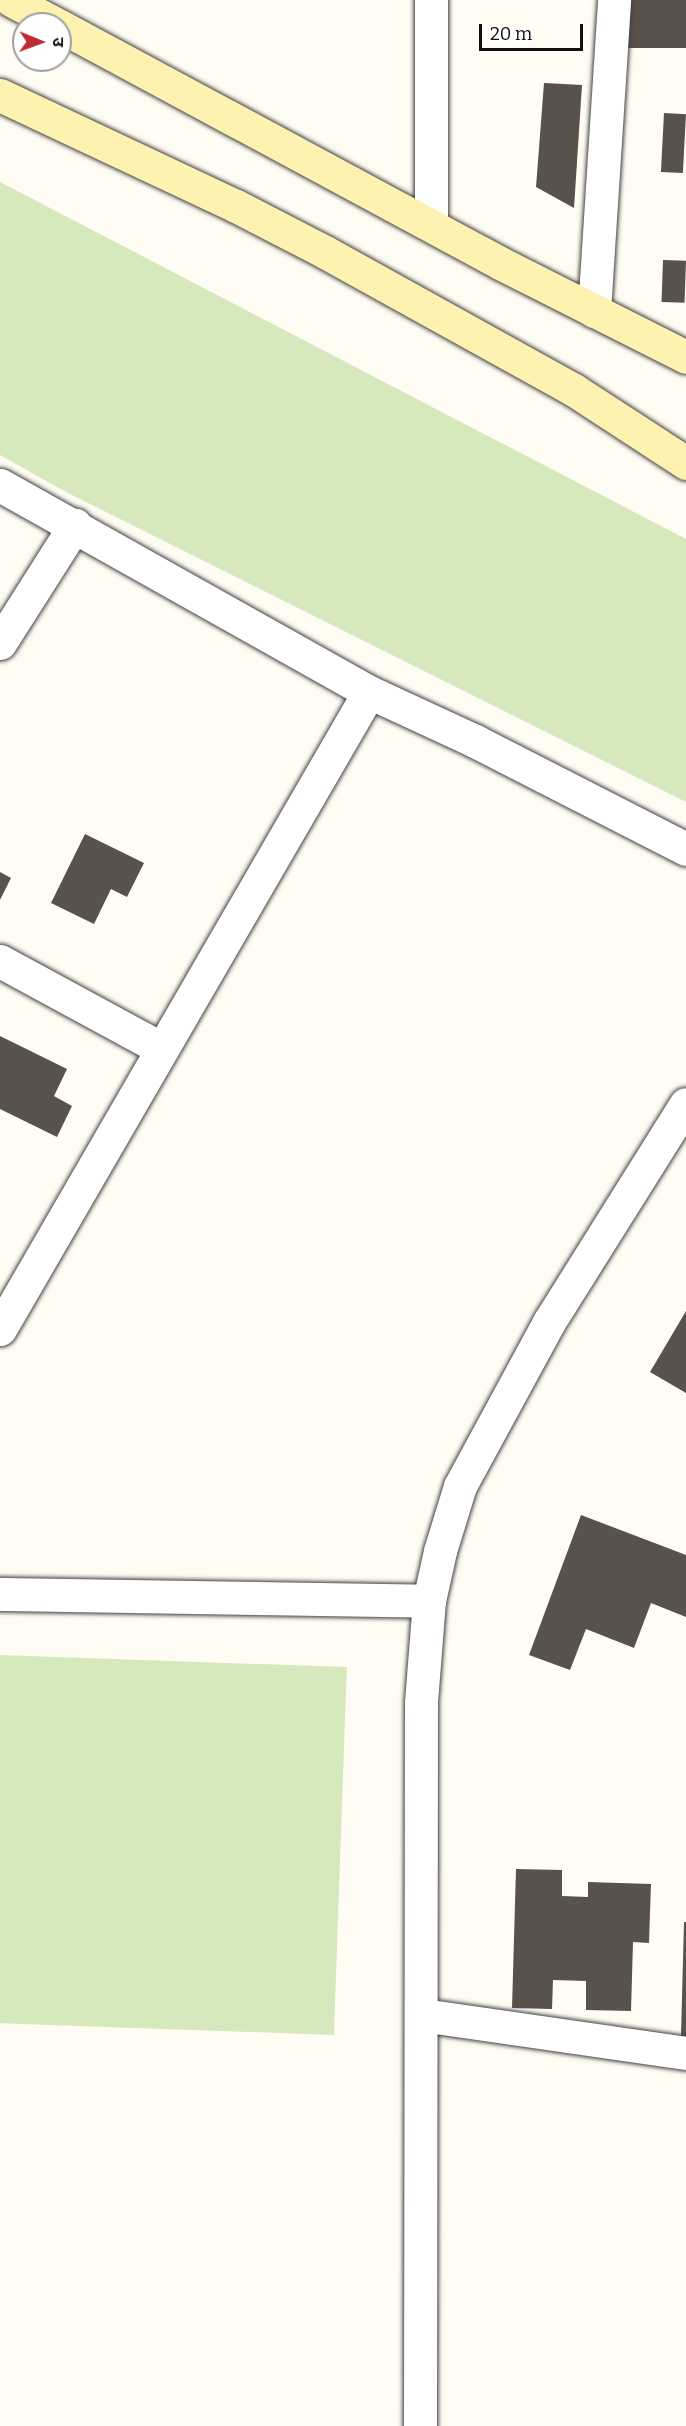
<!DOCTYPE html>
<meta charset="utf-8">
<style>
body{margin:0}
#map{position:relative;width:686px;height:2426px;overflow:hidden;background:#fffcf3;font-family:Bitter,"Noto Sans Devanagari",serif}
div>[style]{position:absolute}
.green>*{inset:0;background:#d5e9bd;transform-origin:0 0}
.building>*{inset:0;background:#58514c;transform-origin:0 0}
.roads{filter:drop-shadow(0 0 2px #434343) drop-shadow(0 0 2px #434343)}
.street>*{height:33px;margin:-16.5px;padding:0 16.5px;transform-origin:16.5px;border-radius:16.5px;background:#fff}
.secondary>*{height:33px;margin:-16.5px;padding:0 16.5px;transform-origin:16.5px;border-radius:16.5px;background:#fdf2b0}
span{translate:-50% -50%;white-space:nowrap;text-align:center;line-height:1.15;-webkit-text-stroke:6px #fff;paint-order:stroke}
.north{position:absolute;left:12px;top:12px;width:60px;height:60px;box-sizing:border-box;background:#fff;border:2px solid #9f9f9f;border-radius:50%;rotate:91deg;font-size:16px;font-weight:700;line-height:24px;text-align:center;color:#101010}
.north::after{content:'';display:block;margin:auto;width:21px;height:27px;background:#be2a36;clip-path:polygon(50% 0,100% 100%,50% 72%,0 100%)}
.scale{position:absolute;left:479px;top:24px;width:104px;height:27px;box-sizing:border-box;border:3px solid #101010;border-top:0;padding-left:8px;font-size:18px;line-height:21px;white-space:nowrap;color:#101010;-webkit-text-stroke:4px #fff;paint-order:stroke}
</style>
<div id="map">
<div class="green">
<div style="clip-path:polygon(0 182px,686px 539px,686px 802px,64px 491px,0 455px)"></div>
<div style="left:0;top:1655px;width:347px;height:368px;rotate:2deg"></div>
</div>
<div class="building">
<div style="left:621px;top:0;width:65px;height:48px"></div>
<div style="clip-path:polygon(544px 83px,582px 85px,574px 208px,536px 187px)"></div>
<div style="left:664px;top:113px;width:22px;height:59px;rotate:3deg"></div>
<div style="left:663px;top:260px;width:23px;height:42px;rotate:2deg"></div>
<div style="clip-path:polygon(85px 834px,144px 863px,127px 897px,111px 889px,94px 924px,51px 903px)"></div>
<div style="clip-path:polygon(0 872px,11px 878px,0 900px)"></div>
<div style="clip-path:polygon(0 1036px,67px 1069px,54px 1096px,72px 1106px,57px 1137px,0 1109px)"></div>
<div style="clip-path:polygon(686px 1311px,686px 1393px,650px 1372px)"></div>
<div style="clip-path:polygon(581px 1515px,686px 1555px,686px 1617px,651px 1603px,634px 1648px,586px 1629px,570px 1670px,529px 1655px)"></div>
<div style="clip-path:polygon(516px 1869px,562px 1870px,562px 1896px,588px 1897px,588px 1882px,651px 1884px,649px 1943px,633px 1942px,631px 2011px,586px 2010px,586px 1981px,553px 1980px,552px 2009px,512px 2008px)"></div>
<div style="clip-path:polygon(684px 1922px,686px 1922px,686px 2037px,681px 2036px)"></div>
</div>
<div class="roads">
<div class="street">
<div style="left:431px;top:225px;width:225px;rotate:-90deg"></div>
<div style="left:594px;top:311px;width:312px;rotate:-86.3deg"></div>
<div style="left:0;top:485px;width:423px;rotate:29.3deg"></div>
<div style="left:369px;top:692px;width:117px;rotate:24.8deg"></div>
<div style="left:475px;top:741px;width:237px;rotate:27.1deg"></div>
<div style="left:0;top:643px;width:140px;rotate:-57.6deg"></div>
<div style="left:0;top:961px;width:184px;rotate:28.5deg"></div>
<div style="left:0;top:1329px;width:736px;rotate:-59.92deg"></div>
<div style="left:0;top:1594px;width:429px;rotate:0.9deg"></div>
<div style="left:422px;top:2015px;width:267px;rotate:8.2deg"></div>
<div style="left:420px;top:2426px;width:724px;rotate:-89.92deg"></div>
<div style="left:421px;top:1702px;width:101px;rotate:-85.5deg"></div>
<div style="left:429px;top:1601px;width:51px;rotate:-77.6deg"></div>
<div style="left:440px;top:1551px;width:68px;rotate:-72.9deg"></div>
<div style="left:460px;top:1486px;width:187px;rotate:-61.5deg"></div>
<div style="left:549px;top:1322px;width:257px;rotate:-57.9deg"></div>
</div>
<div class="secondary">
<div style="left:11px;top:0;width:51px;rotate:28.1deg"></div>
<div style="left:60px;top:26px;width:500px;rotate:28.3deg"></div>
<div style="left:500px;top:263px;width:208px;rotate:26.8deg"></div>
<div style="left:0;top:95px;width:261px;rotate:25.2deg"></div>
<div style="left:236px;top:206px;width:100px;rotate:27.3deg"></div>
<div style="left:325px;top:252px;width:285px;rotate:29deg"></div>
<div style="left:574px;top:390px;width:134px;rotate:33.1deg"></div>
</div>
</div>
<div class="north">उ</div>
<div class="scale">20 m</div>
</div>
